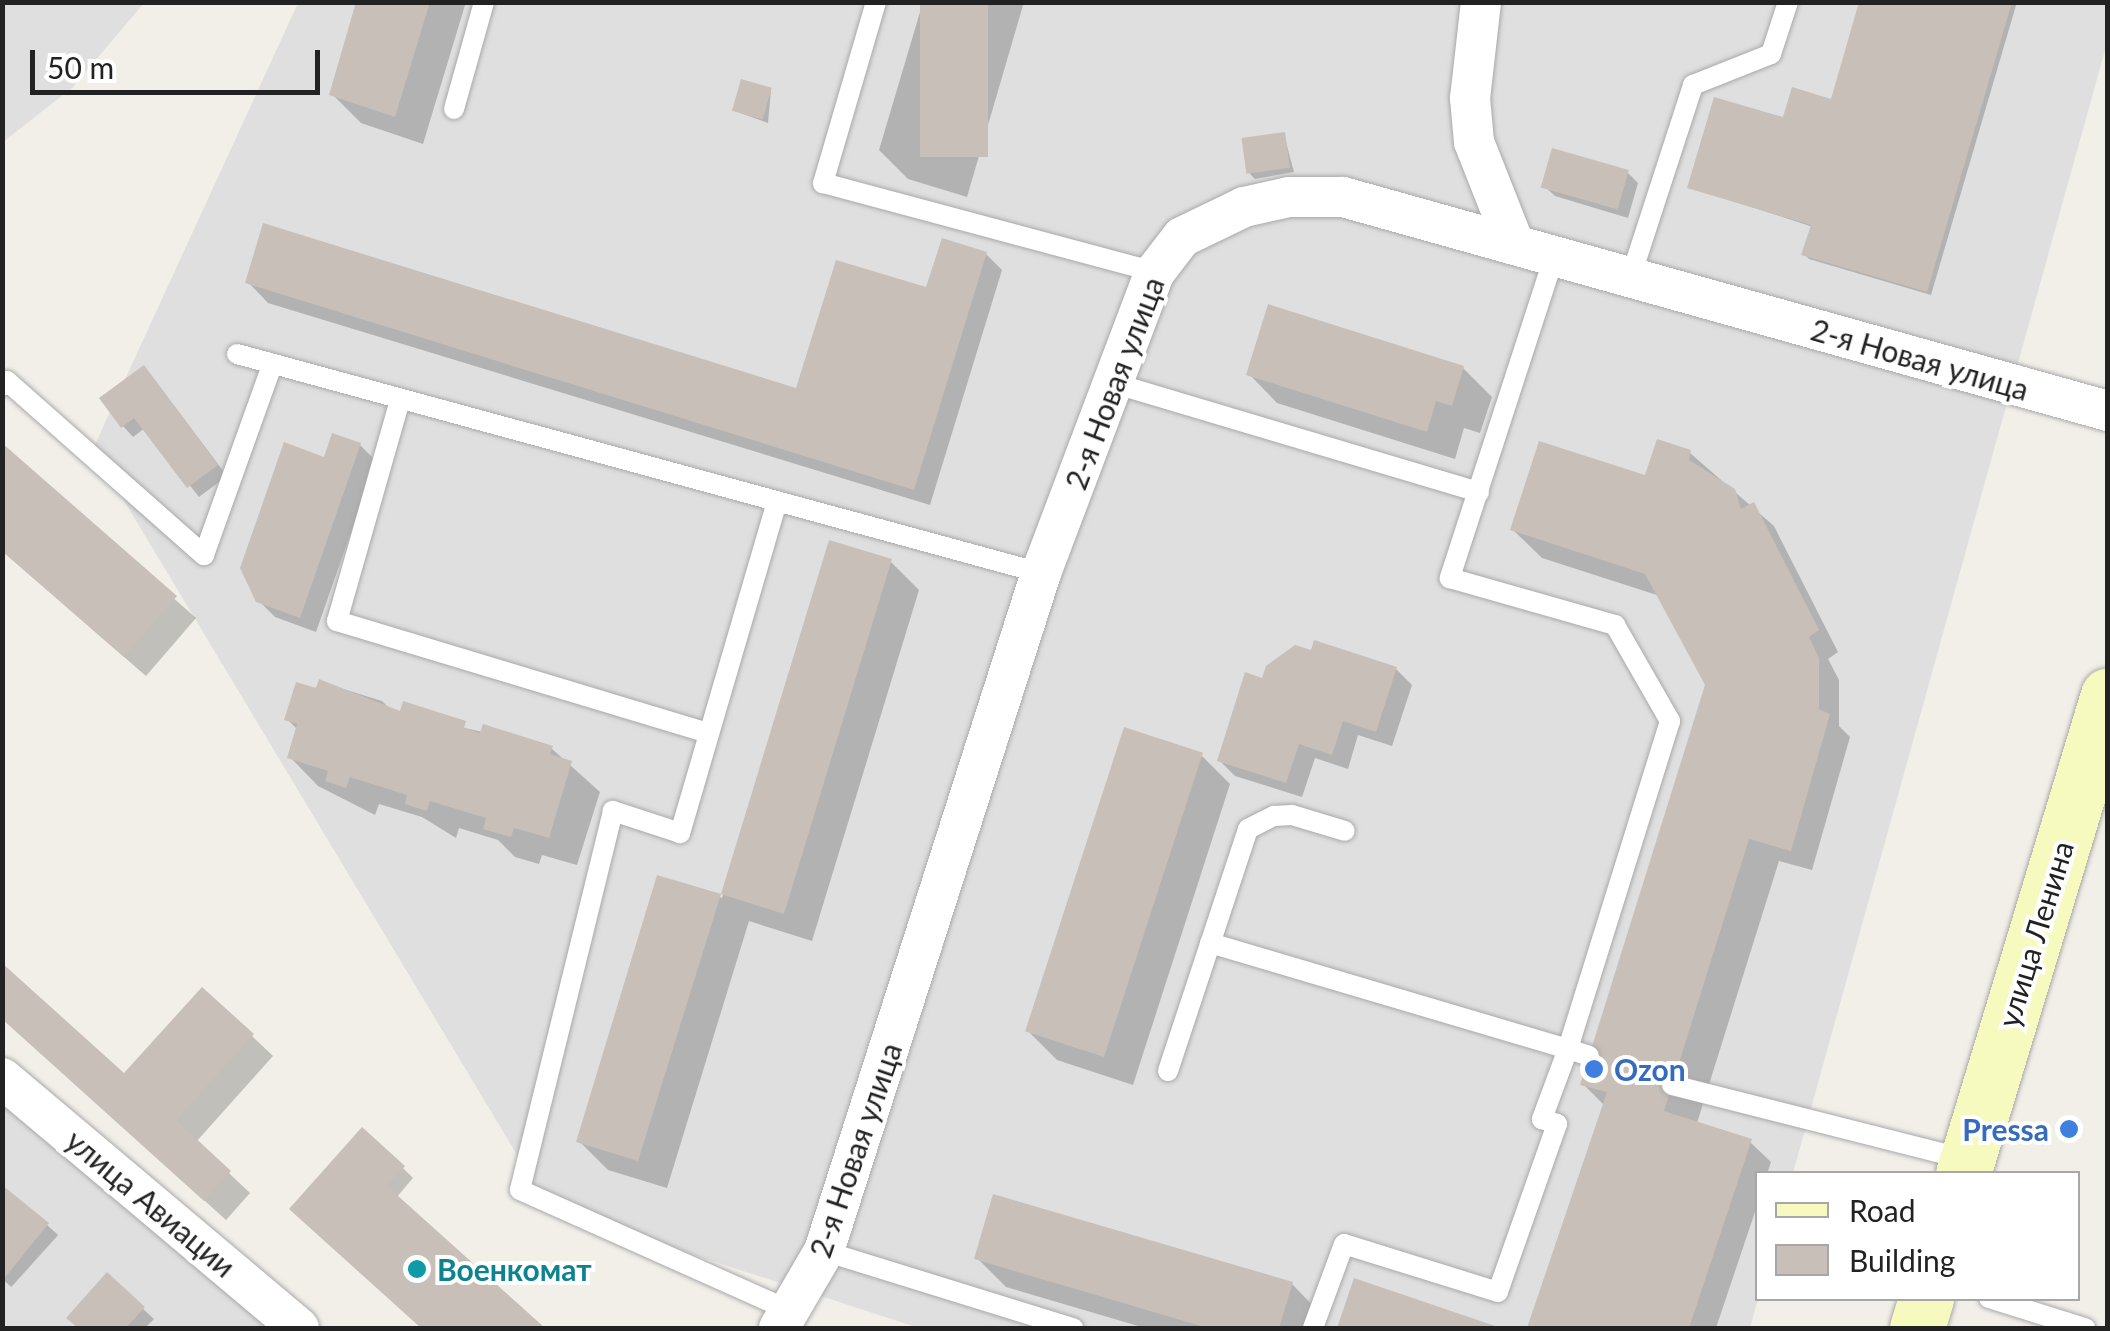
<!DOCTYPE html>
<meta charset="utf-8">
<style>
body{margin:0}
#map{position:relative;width:2110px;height:1331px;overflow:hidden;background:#f2efe9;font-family:Lato,sans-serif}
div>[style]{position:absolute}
.residential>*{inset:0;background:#e0dfdf}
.shadow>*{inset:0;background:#0003;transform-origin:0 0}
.building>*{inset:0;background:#c7bfb8;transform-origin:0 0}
.roads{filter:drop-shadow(0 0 2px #a9a9a9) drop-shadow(0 0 2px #a9a9a9)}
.lane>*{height:20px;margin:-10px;padding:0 10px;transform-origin:10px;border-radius:10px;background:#fff}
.street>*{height:40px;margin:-20px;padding:0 20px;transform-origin:20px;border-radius:20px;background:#fff}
.secondary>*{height:55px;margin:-27.5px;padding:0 27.5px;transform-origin:27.5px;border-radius:27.5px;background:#f7fabf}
.dots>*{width:28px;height:28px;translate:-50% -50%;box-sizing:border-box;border:5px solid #fff;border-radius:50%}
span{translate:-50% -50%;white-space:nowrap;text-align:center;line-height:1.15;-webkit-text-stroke:8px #fff;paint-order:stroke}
.street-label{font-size:30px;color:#222}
.shop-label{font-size:30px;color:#366cbe;font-weight:700}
.left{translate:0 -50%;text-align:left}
.right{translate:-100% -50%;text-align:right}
.culture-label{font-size:30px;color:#0d838f;font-weight:700}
.frame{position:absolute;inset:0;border:5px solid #222;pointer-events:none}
.legend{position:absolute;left:1755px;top:1171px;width:325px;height:130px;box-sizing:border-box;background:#fff;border:2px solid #a7a7a7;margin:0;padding:12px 18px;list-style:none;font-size:30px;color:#222}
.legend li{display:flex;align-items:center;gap:20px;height:50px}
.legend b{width:50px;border:2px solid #a7a7a7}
.scale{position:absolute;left:30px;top:50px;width:290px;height:45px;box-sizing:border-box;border:5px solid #222;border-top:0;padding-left:12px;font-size:30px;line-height:35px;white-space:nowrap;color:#222;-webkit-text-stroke:8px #fff;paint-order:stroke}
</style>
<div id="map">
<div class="residential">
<div style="clip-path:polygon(3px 2px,144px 2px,144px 3px,72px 88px,3px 142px)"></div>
<div style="clip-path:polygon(298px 3px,2107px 3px,2107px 43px,1793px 1173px,1758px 1174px,1758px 1299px,1750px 1328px,919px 1328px,549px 1208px,93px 449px)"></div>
<div style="clip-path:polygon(3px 1087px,281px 1328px,3px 1328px)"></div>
</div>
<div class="shadow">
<div style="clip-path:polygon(359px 2px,466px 2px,423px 144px,361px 123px,332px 94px)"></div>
<div style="clip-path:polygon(923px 2px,1024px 2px,967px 197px,908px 179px,879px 150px)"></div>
<div style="clip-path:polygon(1862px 2px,2017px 2px,1931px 295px,1809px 259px,1804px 254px,1813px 227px,1690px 187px,1781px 119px,1833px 102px)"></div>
<div style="clip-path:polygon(771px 90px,768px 123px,735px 111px)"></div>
<div style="clip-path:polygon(1284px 135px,1294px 172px,1255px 179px,1250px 174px)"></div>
<div style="clip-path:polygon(1627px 172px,1638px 183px,1628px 218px,1555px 196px,1544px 186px)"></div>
<div style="clip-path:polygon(986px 254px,1002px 270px,930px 505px,268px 303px,248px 282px,795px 391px)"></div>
<div style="clip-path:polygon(1463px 368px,1492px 397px,1480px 433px,1464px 428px,1455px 459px,1277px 403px,1249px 374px)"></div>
<div style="clip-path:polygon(154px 379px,227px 476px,199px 497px,145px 428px,133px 437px,123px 426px)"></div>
<div style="clip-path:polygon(360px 445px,376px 461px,316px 632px,275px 617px,258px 600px,326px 460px)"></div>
<div style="clip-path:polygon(2px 447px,196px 618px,146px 676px,2px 551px)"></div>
<div style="clip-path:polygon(1690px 453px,1774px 526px,1838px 652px,1828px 659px,1839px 680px,1839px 726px,1850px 737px,1812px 870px,1779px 861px,1697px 1123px,1750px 1142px,1771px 1162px,1767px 1174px,1758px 1174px,1758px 1203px,1716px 1328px,1530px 1328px,1605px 1106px,1583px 1084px,1708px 685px,1660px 596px,1542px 558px,1513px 530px,1647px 478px)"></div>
<div style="clip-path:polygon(831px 543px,891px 562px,919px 590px,812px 941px,749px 921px,667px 1188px,608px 1170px,579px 1141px,659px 879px,722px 898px)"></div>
<div style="clip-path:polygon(1396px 669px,1412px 685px,1392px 746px,1358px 735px,1348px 769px,1315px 758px,1302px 797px,1235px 776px,1219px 760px,1264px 681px)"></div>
<div style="clip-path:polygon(321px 682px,382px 701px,392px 711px,551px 748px,600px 792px,577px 865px,542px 855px,539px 864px,515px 857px,498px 840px,459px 828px,456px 838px,422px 817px,379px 804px,375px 815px,318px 786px,290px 757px,298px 730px,287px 719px)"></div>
<div style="clip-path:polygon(1202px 756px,1230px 784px,1133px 1085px,1057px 1060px,1029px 1032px)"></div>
<div style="clip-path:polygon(2px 1018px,124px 1077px,252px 1036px,273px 1056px,196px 1142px,250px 1193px,226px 1220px)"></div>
<div style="clip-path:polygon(403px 1168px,413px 1178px,396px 1198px,541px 1328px,424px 1328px,303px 1219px)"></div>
<div style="left:47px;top:1225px;width:15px;height:70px;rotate:42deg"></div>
<div style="clip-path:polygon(977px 1258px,1292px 1284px,1320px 1313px,1316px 1328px,1145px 1328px,1006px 1287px)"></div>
<div style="clip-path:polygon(107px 1276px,154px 1319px,145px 1328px,80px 1328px,70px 1318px)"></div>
<div style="clip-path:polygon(1355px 1281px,1496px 1328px,1339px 1328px)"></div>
</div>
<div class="building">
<div style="clip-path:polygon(356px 2px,430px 2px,395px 117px,329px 95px)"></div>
<div style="left:920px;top:2px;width:68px;height:155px"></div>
<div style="clip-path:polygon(1859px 2px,2012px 2px,1927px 292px,1801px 255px,1811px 225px,1687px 188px,1714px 97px,1783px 117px,1792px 87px,1831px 99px)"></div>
<div style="left:741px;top:79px;width:32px;height:33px;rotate:16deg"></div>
<div style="left:1285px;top:132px;width:36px;height:44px;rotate:82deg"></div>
<div style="left:1552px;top:148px;width:80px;height:41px;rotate:16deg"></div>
<div style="clip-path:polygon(263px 223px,796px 388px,836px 260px,926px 287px,942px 238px,987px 252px,914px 490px,245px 283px)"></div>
<div style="clip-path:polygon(1268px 304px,1464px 366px,1452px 406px,1436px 401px,1427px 432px,1246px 375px)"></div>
<div style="clip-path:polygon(144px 365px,218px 465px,187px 488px,134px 418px,121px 428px,99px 398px)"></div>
<div style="clip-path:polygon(332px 433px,361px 443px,300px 618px,256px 602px,240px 568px,284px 442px,324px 457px)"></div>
<div style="clip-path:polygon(1657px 439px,1691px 450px,1689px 460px,1735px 489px,1741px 509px,1754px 502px,1819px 630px,1809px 637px,1819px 658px,1819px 709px,1830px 714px,1791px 851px,1749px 839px,1664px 1111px,1752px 1139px,1689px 1328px,1527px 1328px,1607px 1092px,1580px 1085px,1705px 685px,1645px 574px,1510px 530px,1539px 441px,1645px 475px)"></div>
<div style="clip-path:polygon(2px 443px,177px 596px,124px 657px,2px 551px)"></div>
<div style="clip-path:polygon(829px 540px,892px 559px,784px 914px,721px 894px,638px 1161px,576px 1142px,657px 875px,721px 894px)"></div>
<div style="clip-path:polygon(1314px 640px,1397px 667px,1376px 732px,1343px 721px,1332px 755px,1299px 744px,1286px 783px,1217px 761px,1245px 672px,1262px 678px,1266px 666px,1295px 645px,1311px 650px)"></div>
<div style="clip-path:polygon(319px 679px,400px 711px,403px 701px,466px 721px,464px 728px,480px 733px,483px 724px,553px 746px,550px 754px,572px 761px,549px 838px,514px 828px,511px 837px,483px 829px,486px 818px,430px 801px,427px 811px,405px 804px,407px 795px,350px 777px,346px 788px,325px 781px,328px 771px,287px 758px,297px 724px,284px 720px,296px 682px,316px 688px)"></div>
<div style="left:1124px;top:727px;width:83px;height:320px;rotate:18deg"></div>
<div style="clip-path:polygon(2px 963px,124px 1073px,202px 987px,254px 1034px,176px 1120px,231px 1171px,204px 1201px,2px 1019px)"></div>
<div style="clip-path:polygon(362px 1127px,405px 1166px,387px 1186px,545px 1328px,421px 1328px,289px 1209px)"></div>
<div style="clip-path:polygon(2px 1185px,49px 1223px,2px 1281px)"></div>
<div style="clip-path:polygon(993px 1194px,1293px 1282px,1279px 1328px,1208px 1328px,974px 1259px)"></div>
<div style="clip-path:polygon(107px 1272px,145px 1307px,126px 1328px,78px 1328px,66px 1318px)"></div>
<div style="clip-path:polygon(1354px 1278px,1501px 1328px,1337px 1328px)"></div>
</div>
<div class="roads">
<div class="lane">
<div style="left:876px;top:2px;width:189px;rotate:106.3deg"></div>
<div style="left:823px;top:183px;width:344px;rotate:15deg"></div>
<div style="left:454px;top:109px;width:111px;rotate:-74.3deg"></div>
<div style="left:1555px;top:254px;width:341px;rotate:108deg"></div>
<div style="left:1450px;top:578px;width:172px;rotate:15.9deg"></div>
<div style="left:1615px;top:625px;width:111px;rotate:60.2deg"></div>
<div style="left:1670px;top:721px;width:343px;rotate:107.3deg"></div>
<div style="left:1568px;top:1049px;width:22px;rotate:18deg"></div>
<div style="left:1631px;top:276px;width:201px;rotate:-72deg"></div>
<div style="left:1693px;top:85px;width:84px;rotate:-21.7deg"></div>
<div style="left:1771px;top:54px;width:55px;rotate:-71.9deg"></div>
<div style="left:237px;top:354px;width:833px;rotate:15.24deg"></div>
<div style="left:1113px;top:383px;width:382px;rotate:16.6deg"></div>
<div style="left:2px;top:386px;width:7px;rotate:-45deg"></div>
<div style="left:7px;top:381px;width:263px;rotate:41.5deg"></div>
<div style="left:204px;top:555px;width:202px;rotate:-70.3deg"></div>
<div style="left:400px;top:400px;width:230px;rotate:105.9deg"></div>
<div style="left:337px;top:621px;width:388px;rotate:16.8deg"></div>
<div style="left:776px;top:505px;width:342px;rotate:106.3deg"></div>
<div style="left:680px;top:833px;width:71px;rotate:-161.8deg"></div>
<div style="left:613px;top:811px;width:390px;rotate:103.8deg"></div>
<div style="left:520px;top:1190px;width:296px;rotate:24.1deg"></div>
<div style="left:1210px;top:943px;width:373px;rotate:16.5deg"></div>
<div style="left:1568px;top:1049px;width:75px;rotate:110.4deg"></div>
<div style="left:1542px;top:1119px;width:16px;rotate:18deg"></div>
<div style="left:1557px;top:1124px;width:178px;rotate:109.4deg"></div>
<div style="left:1498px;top:1292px;width:161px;rotate:-162.7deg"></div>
<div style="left:1344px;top:1244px;width:90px;rotate:110.3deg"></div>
<div style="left:1168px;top:1071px;width:255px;rotate:-71.7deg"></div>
<div style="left:1248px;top:829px;width:29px;rotate:-27deg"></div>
<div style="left:1274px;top:816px;width:18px;rotate:-3deg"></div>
<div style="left:1292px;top:815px;width:55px;rotate:16.8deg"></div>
<div style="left:1672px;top:1085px;width:302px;rotate:14.2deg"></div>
<div style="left:824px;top:1251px;width:261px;rotate:17.2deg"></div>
<div style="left:1989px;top:1298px;width:101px;rotate:17.4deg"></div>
</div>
<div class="street">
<div style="left:1481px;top:2px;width:97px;rotate:96.5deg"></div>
<div style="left:1470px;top:98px;width:44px;rotate:84.8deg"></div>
<div style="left:1474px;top:142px;width:106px;rotate:68.5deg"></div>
<div style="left:2px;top:1078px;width:388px;rotate:40.1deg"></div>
<div style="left:779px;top:1328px;width:89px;rotate:-59.7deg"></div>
<div style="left:824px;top:1251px;width:712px;rotate:-72.25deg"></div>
<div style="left:1041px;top:573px;width:322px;rotate:-69.3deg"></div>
<div style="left:1155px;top:272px;width:44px;rotate:-52.4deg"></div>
<div style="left:1182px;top:237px;width:69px;rotate:-25.8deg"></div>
<div style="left:1244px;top:207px;width:46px;rotate:-12.5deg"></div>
<div style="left:1289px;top:197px;width:54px"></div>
<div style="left:1343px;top:197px;width:794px;rotate:15.63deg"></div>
</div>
<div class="secondary">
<div style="left:1963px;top:1174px;width:500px;rotate:-73.16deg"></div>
<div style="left:1917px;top:1328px;width:31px;rotate:-73deg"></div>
</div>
</div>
<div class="dots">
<div style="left:1594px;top:1069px;background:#3f7fe0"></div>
<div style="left:2069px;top:1129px;background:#3f7fe0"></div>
<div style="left:417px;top:1269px;background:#0f9aa8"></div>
</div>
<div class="street-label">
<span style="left:1920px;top:359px;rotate:16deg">2-я Новая улица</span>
<span style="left:1114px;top:383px;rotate:-69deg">2-я Новая улица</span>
<span style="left:2035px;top:934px;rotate:-73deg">улица Ленина</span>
<span style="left:855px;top:1150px;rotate:-71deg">2-я Новая улица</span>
<span style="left:151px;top:1203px;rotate:40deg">улица Авиации</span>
</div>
<div class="shop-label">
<span class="left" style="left:1614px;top:1069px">Ozon</span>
<span class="right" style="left:2049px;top:1129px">Pressa</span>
</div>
<div class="culture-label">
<span class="left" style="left:437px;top:1269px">Военкомат</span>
</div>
<div class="frame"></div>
<ul class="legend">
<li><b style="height:12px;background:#f7fabf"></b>Road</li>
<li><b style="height:28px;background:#c7bfb8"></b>Building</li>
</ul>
<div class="scale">50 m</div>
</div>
